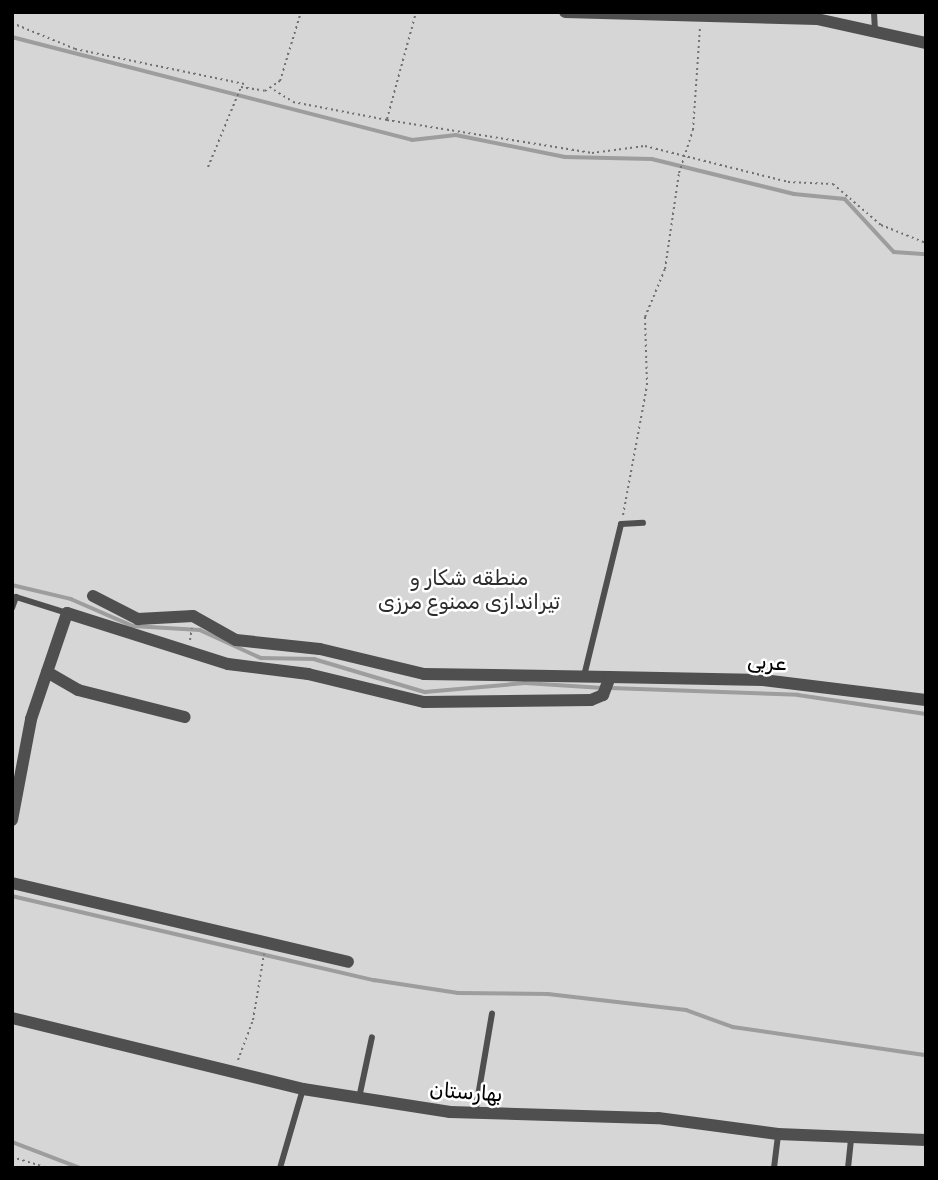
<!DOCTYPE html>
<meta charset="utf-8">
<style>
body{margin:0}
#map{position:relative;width:938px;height:1180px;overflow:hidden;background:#fff;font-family:Rubik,Vazirmatn,sans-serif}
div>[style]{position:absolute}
.green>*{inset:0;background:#d6d6d6;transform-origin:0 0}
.stream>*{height:3.5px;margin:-1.75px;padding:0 1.75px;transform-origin:1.75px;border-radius:1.75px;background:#9d9d9d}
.path>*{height:2px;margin-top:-1px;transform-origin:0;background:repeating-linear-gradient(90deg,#717171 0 2px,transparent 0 5.5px)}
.lane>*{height:6px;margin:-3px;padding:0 3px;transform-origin:3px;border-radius:3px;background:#4f4f4f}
.street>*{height:12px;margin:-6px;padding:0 6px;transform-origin:6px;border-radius:6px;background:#4f4f4f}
span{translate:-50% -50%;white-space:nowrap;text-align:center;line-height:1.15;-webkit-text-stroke:5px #fff;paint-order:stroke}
.park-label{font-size:21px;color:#2d2d2d}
.street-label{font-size:21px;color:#000}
.frame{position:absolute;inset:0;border:14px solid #000;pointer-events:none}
</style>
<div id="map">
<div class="green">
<div style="left:12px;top:12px;width:914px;height:1156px"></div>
</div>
<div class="stream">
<div style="left:12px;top:37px;width:413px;rotate:14.4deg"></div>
<div style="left:412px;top:140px;width:44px;rotate:-6.5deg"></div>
<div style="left:456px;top:135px;width:111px;rotate:11.4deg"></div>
<div style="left:565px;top:157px;width:87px;rotate:1.3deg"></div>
<div style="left:652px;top:159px;width:146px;rotate:13.8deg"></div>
<div style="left:794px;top:194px;width:51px;rotate:5.6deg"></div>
<div style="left:845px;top:199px;width:72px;rotate:47.2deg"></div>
<div style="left:894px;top:252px;width:32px;rotate:4deg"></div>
<div style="left:12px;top:585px;width:61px;rotate:13.3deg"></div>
<div style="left:71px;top:599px;width:68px;rotate:23.5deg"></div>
<div style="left:133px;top:626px;width:67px;rotate:3.4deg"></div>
<div style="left:200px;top:630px;width:67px;rotate:24.7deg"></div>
<div style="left:261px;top:658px;width:53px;rotate:1.1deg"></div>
<div style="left:314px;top:659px;width:116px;rotate:16.6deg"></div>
<div style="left:425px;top:692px;width:100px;rotate:-5.1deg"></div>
<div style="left:525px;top:683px;width:78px;rotate:3.7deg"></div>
<div style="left:611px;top:688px;width:187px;rotate:2.1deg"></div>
<div style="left:798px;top:695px;width:129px;rotate:8.4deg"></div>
<div style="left:12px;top:896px;width:372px;rotate:13.1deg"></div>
<div style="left:374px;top:980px;width:85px;rotate:8.8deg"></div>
<div style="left:458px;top:993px;width:90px;rotate:0.6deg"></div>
<div style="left:548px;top:994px;width:139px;rotate:6.6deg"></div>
<div style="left:686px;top:1010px;width:50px;rotate:19.9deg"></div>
<div style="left:733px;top:1027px;width:195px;rotate:8.3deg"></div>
<div style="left:12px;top:1142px;width:73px;rotate:20.9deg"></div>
</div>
<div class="path">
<div style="left:12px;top:23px;width:68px;rotate:22.4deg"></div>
<div style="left:75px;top:49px;width:173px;rotate:11.7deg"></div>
<div style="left:274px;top:90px;width:22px;rotate:32deg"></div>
<div style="left:293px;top:102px;width:96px;rotate:10.8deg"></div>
<div style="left:387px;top:120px;width:208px;rotate:9.1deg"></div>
<div style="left:592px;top:153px;width:53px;rotate:-7.5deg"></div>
<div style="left:645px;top:146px;width:147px;rotate:14.1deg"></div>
<div style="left:788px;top:182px;width:45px;rotate:2.5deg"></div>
<div style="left:833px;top:184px;width:63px;rotate:40.5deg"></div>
<div style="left:881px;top:225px;width:48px;rotate:21.8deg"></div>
<div style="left:387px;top:119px;width:111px;rotate:-74.8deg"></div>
<div style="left:208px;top:167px;width:87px;rotate:-67.6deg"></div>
<div style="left:241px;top:87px;width:24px;rotate:9deg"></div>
<div style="left:265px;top:91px;width:18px;rotate:-34deg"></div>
<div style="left:280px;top:81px;width:72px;rotate:-73.1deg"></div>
<div style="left:623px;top:515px;width:132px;rotate:-79.5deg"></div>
<div style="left:647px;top:385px;width:68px;rotate:-91.7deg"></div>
<div style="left:645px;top:317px;width:52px;rotate:-67.4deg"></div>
<div style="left:665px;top:269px;width:97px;rotate:-81.7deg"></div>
<div style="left:679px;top:173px;width:45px;rotate:-72deg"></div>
<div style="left:693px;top:130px;width:102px;rotate:-86.1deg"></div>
<div style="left:190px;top:640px;width:12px;rotate:-81deg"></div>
<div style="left:238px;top:1060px;width:43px;rotate:-69.4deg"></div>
<div style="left:253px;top:1020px;width:67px;rotate:-80.5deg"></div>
<div style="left:12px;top:1157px;width:39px;rotate:17deg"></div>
</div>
<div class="lane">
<div style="left:874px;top:12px;width:19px;rotate:87deg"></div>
<div style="left:12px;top:608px;width:12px;rotate:-70deg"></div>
<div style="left:16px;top:597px;width:53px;rotate:17.4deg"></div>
<div style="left:584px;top:676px;width:156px;rotate:-76.3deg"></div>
<div style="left:621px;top:524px;width:22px;rotate:-3deg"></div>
<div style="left:359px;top:1098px;width:62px;rotate:-78deg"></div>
<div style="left:475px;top:1114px;width:102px;rotate:-80.4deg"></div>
<div style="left:280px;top:1168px;width:82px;rotate:-73.8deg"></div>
<div style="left:774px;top:1168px;width:34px;rotate:-83deg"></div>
<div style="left:848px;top:1168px;width:29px;rotate:-84deg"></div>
</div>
<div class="street">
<div style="left:565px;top:12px;width:252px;rotate:1.6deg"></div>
<div style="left:817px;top:19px;width:112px;rotate:12.4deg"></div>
<div style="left:93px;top:596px;width:51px;rotate:27.1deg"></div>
<div style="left:138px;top:619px;width:55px;rotate:-3.1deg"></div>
<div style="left:193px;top:616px;width:49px;rotate:29.2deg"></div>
<div style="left:236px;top:640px;width:84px;rotate:6.1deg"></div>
<div style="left:320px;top:649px;width:107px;rotate:13.5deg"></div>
<div style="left:424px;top:674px;width:186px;rotate:0.9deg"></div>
<div style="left:47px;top:672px;width:36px;rotate:30deg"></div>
<div style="left:78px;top:690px;width:110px;rotate:14.2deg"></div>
<div style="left:12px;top:820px;width:103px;rotate:-79.3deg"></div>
<div style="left:31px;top:719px;width:112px;rotate:-71.2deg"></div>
<div style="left:67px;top:613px;width:169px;rotate:17.6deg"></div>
<div style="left:228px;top:664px;width:81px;rotate:7.1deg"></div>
<div style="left:308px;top:674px;width:119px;rotate:13.6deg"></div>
<div style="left:424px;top:702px;width:167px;rotate:-0.7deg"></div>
<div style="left:591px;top:700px;width:13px;rotate:-23deg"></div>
<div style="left:603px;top:695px;width:19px;rotate:-69deg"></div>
<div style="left:610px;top:677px;width:153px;rotate:1.1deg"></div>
<div style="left:763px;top:680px;width:164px;rotate:7deg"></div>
<div style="left:12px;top:883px;width:345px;rotate:13.2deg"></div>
<div style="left:12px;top:1018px;width:300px;rotate:13.7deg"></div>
<div style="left:303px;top:1089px;width:149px;rotate:8.9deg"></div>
<div style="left:450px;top:1112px;width:208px;rotate:1.7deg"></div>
<div style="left:658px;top:1118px;width:121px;rotate:7.6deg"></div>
<div style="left:778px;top:1134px;width:148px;rotate:2.3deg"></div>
</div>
<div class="park-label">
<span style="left:469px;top:590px">منطقه شکار و<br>تیراندازی ممنوع مرزی</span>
</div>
<div class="street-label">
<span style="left:767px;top:662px;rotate:5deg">عربی</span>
<span style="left:466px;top:1092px;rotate:4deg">بهارستان</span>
</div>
<div class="frame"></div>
</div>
